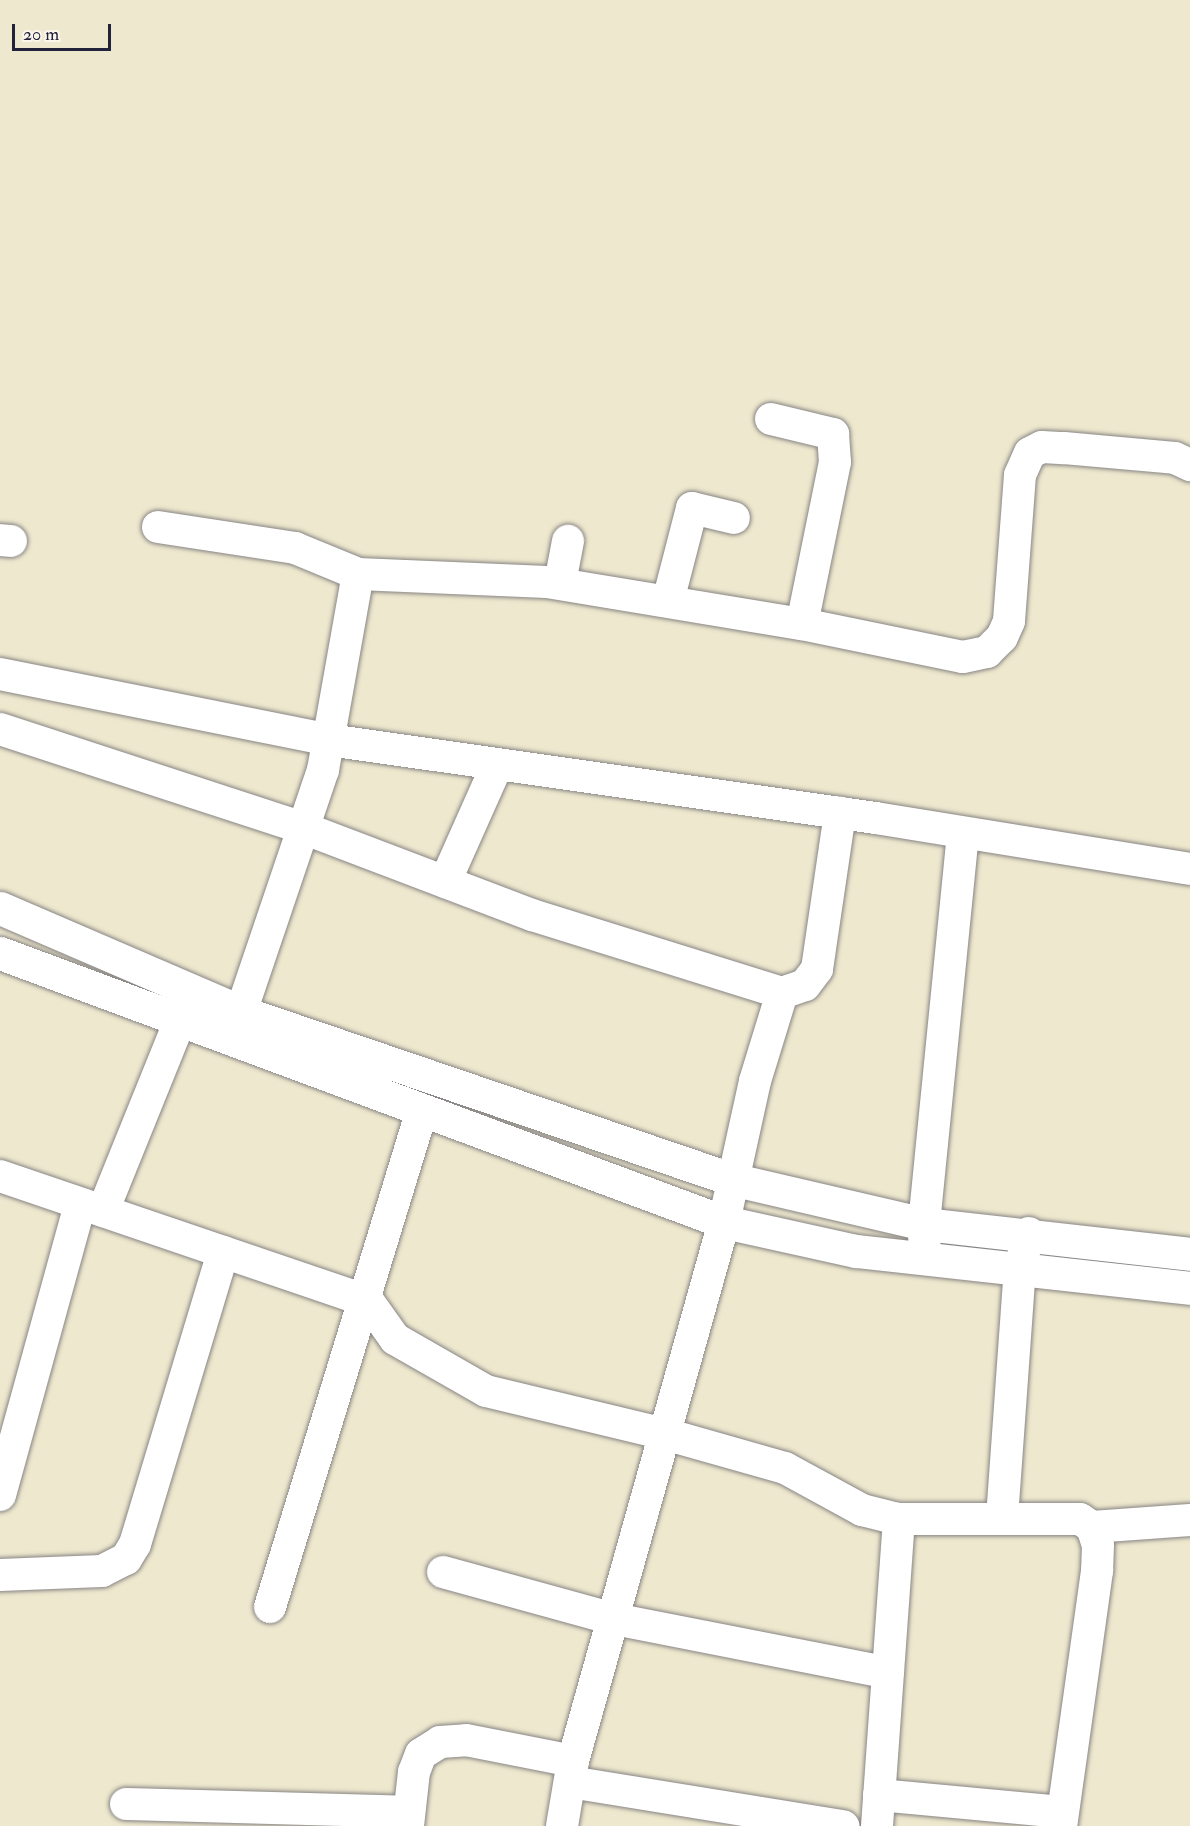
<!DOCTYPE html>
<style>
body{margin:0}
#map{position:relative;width:1190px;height:1826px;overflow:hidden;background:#eee8ce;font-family:"IM FELL Double Pica",serif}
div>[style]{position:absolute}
.roads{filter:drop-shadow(0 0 2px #888584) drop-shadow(0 0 2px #888584)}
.street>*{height:32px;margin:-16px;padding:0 16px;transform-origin:16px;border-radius:16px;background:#fff}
.secondary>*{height:33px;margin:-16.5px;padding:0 16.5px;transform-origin:16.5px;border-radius:16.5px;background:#fff}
span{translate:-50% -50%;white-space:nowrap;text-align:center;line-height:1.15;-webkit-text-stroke:4.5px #fbf7ec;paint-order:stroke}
.scale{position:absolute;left:12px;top:24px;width:99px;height:27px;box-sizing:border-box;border:3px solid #22223b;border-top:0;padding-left:8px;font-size:18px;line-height:21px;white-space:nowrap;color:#22223b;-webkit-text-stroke:4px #fbf7ec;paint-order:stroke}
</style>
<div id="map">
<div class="roads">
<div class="street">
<div style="left:771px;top:419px;width:64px;rotate:13.6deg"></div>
<div style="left:833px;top:434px;width:28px;rotate:86deg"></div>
<div style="left:835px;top:462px;width:165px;rotate:101.5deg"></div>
<div style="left:158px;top:527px;width:139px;rotate:8.7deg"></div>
<div style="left:295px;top:548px;width:68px;rotate:22.4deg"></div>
<div style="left:0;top:540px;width:11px;rotate:5deg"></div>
<div style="left:560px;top:583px;width:43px;rotate:-79.2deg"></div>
<div style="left:668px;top:601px;width:96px;rotate:-75.5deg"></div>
<div style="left:692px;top:508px;width:43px;rotate:13.4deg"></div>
<div style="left:0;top:674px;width:336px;rotate:11.3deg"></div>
<div style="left:329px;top:740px;width:553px;rotate:8.12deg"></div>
<div style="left:876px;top:818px;width:318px;rotate:9.2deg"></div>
<div style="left:0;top:729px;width:319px;rotate:18.1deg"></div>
<div style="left:303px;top:828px;width:245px;rotate:20.8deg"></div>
<div style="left:532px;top:915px;width:262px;rotate:17.3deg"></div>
<div style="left:782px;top:993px;width:24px;rotate:-19deg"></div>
<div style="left:805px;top:985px;width:20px;rotate:-53deg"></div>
<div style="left:817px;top:969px;width:158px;rotate:-81.6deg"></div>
<div style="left:445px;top:882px;width:128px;rotate:-66deg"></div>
<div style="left:226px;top:1034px;width:27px;rotate:-56deg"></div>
<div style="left:241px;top:1012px;width:256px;rotate:-71.3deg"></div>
<div style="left:323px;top:770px;width:199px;rotate:-79.9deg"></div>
<div style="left:358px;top:574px;width:189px;rotate:2.4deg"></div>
<div style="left:547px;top:582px;width:258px;rotate:9.4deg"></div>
<div style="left:802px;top:624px;width:164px;rotate:11.6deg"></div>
<div style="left:963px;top:657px;width:25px;rotate:-12deg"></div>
<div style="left:987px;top:652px;width:21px;rotate:-45deg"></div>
<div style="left:1002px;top:637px;width:17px;rotate:-66deg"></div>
<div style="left:1009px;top:621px;width:146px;rotate:-85.7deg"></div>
<div style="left:1020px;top:475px;width:24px;rotate:-66deg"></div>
<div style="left:1030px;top:453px;width:13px;rotate:-27deg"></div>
<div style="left:1042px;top:447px;width:22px;rotate:3deg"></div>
<div style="left:1064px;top:448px;width:111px;rotate:5.1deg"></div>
<div style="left:1175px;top:458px;width:17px;rotate:25deg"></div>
<div style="left:0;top:1176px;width:389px;rotate:18.8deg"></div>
<div style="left:368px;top:1301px;width:47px;rotate:54.6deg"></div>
<div style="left:395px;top:1339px;width:105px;rotate:29.7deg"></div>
<div style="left:486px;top:1391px;width:184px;rotate:13.5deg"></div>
<div style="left:665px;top:1434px;width:125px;rotate:15.8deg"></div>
<div style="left:785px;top:1468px;width:88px;rotate:28.6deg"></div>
<div style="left:862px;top:1510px;width:38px;rotate:14deg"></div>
<div style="left:899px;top:1519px;width:181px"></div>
<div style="left:1080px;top:1519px;width:14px;rotate:34deg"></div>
<div style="left:1092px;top:1527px;width:19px;rotate:72deg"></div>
<div style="left:1098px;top:1545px;width:26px;rotate:92deg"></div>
<div style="left:1097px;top:1571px;width:258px;rotate:98deg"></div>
<div style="left:103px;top:1211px;width:206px;rotate:-68deg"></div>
<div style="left:925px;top:1259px;width:35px;rotate:-92deg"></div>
<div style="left:924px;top:1224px;width:393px;rotate:-84.3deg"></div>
<div style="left:0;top:1495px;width:302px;rotate:-74.6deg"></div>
<div style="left:1002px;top:1518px;width:251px;rotate:-85.9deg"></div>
<div style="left:1020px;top:1268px;width:36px;rotate:-76deg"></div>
<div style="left:1092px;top:1527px;width:98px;rotate:-4.1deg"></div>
<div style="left:443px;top:1572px;width:177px;rotate:15.4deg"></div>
<div style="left:614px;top:1619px;width:279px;rotate:11.1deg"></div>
<div style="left:0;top:1575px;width:102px;rotate:-2.2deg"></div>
<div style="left:102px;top:1571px;width:27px;rotate:-27deg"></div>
<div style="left:126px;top:1559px;width:17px;rotate:-59deg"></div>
<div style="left:135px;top:1544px;width:305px;rotate:-73.2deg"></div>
<div style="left:270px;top:1607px;width:520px;rotate:-72.99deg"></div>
<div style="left:570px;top:1782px;width:277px;rotate:9.2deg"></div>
<div style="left:879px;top:1795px;width:184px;rotate:5.3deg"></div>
<div style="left:126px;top:1804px;width:282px;rotate:1.6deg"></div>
<div style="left:408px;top:1826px;width:54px;rotate:-83.7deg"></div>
<div style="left:414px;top:1772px;width:19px;rotate:-69deg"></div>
<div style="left:421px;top:1754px;width:22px;rotate:-32deg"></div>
<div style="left:440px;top:1742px;width:26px;rotate:-4deg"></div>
<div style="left:466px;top:1740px;width:109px;rotate:11.1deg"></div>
<div style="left:562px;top:1826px;width:66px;rotate:-80.4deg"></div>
<div style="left:573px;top:1761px;width:560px;rotate:-74.35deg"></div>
<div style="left:724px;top:1222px;width:144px;rotate:-77.6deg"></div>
<div style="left:755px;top:1081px;width:92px;rotate:-72.9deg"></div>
<div style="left:877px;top:1826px;width:308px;rotate:-85.9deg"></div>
</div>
<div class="secondary">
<div style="left:0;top:908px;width:262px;rotate:23.3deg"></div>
<div style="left:241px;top:1012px;width:518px;rotate:18.82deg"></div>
<div style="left:731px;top:1179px;width:198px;rotate:13.1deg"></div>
<div style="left:924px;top:1224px;width:268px;rotate:6.4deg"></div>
<div style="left:0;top:953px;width:772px;rotate:20.38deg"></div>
<div style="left:724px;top:1222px;width:135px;rotate:12.4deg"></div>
<div style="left:856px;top:1251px;width:336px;rotate:6.3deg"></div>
</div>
</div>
<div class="scale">20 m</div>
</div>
